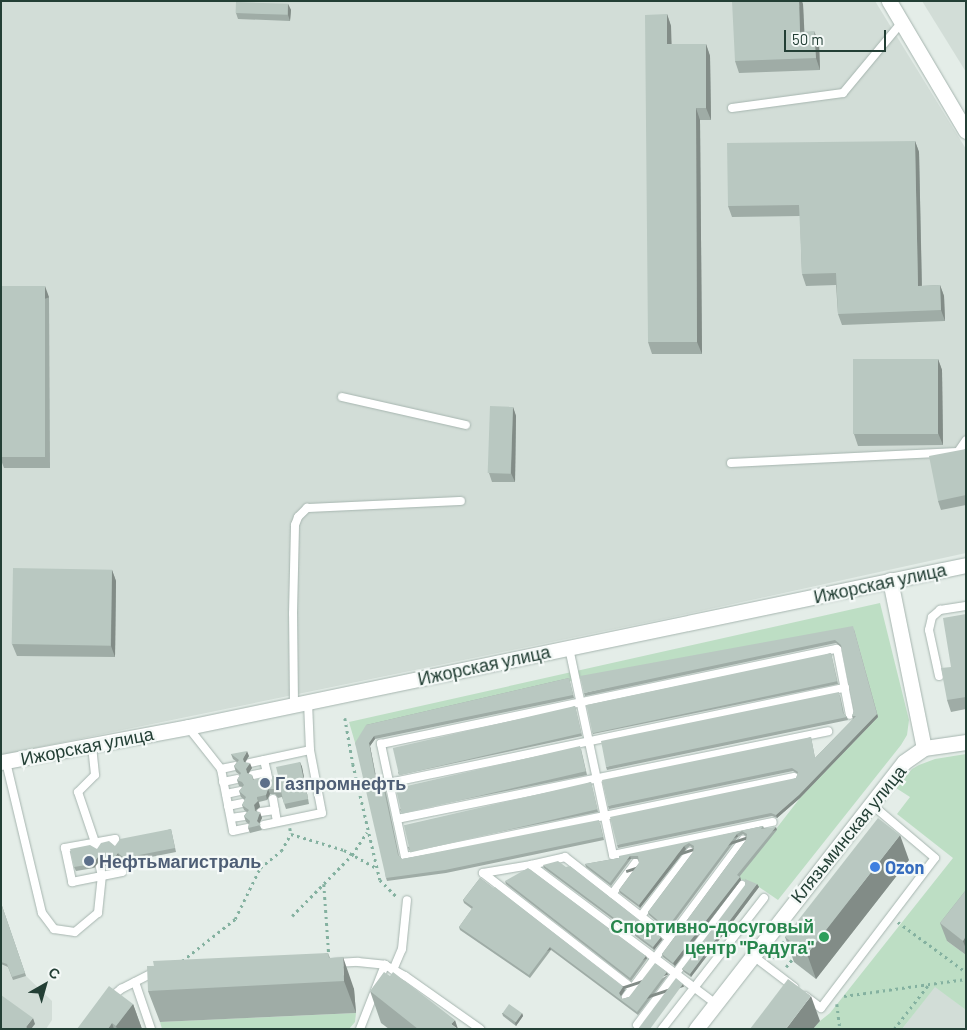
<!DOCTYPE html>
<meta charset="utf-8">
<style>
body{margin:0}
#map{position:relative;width:967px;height:1030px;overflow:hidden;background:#e4ede8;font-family:Barlow,sans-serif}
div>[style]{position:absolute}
.built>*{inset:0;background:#d2ddd7}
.green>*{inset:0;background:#bddec4}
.path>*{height:2.5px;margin-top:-1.25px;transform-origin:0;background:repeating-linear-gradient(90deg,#84b1a0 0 2.5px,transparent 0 6.5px)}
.roads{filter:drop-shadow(0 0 1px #a6b5af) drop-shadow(0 0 1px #a6b5af)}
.service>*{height:8px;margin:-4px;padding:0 4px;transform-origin:4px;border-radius:4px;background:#fff}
.minor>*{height:15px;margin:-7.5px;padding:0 7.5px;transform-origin:7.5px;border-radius:7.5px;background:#fff}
.tertiary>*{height:15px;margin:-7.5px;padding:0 7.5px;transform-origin:7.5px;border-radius:7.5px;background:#fff}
.wall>*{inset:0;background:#9faca6}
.shaded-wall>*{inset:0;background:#828c87;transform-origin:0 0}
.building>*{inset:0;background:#b9c8c1;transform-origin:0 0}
.dots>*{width:14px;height:14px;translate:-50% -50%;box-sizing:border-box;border:2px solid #f4f9f7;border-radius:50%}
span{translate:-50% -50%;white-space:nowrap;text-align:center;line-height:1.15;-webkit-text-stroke:4.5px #f4f9f7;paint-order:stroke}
.street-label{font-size:18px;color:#233f35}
.service-label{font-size:18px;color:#4e5e75;font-weight:700}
.left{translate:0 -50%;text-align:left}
.shop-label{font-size:18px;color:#366cbe;font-weight:700}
.leisure-label{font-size:18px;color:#27864d;font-weight:700}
.right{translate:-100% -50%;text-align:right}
.frame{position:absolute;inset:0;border:2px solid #233f35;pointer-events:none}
.north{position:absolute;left:20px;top:960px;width:50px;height:50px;-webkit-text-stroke:4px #f4f9f7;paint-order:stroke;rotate:38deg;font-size:14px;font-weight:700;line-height:20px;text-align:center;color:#233f35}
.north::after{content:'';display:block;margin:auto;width:18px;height:22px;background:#233f35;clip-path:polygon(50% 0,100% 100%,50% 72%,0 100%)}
.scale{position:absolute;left:784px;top:30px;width:102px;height:22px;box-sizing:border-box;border:2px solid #233f35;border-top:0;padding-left:6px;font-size:15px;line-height:18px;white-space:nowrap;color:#233f35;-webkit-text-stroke:4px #f4f9f7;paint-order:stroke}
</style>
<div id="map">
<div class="built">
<div style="clip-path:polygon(1px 1px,875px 1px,966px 149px,966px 553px,669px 618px,1px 755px)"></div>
<div style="clip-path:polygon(922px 1px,966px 1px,966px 72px)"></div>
<div style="clip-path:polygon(1px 903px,26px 976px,52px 1001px,52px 1020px,46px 1029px,23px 1029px,1px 1012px)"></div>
<div style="clip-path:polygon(935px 986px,966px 1010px,966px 1029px,902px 1029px)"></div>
</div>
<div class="green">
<div style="clip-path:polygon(880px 603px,909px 720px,907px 735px,901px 745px,778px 900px,759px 887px,738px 878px,800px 798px,878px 717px,854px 629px,584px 678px,367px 728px,356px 746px,349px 722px)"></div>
<div style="clip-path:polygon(966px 754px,966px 916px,947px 941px,966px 955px,966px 1010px,935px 987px,902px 1029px,813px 1029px,820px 1021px,830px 1013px,953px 858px,897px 814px,910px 797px,896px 788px,912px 769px,919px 765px,935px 759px)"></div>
<div style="clip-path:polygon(356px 1013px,355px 1022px,349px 1029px,162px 1029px,160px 1022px)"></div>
</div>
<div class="path">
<div style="left:345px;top:718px;width:47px;rotate:80.1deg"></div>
<div style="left:353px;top:764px;width:119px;rotate:76.9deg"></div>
<div style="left:380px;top:880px;width:25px;rotate:45deg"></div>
<div style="left:290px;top:828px;width:6px;rotate:81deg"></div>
<div style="left:291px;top:834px;width:55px;rotate:16.8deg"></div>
<div style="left:344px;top:850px;width:38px;rotate:29deg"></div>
<div style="left:324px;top:884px;width:71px;rotate:86deg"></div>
<div style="left:292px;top:916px;width:86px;rotate:-45.5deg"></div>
<div style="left:352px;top:855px;width:27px;rotate:-57deg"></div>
<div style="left:898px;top:922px;width:84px;rotate:36.3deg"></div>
<div style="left:771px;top:959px;width:27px;rotate:-54deg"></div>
<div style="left:182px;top:961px;width:68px;rotate:-38.4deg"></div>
<div style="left:235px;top:919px;width:57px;rotate:-63.9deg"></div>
<div style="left:260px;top:868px;width:27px;rotate:-39deg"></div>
<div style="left:281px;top:851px;width:20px;rotate:-60deg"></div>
<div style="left:786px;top:967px;width:14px;rotate:-51deg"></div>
<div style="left:844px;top:996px;width:123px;rotate:-7.9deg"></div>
<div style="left:837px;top:1004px;width:25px;rotate:83deg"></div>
<div style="left:894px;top:1029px;width:57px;rotate:-52.1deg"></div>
</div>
<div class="roads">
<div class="service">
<div style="left:732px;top:108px;width:112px;rotate:-7.7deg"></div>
<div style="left:843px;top:93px;width:92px;rotate:-50.3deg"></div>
<div style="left:342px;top:397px;width:127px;rotate:12.7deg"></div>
<div style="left:731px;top:463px;width:227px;rotate:-2.8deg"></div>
<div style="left:958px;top:452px;width:14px;rotate:-56deg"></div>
<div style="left:569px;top:648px;width:212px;rotate:78deg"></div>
<div style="left:613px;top:855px;width:163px;rotate:-11.7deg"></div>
<div style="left:939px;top:676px;width:47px;rotate:-102.3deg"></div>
<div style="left:929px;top:630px;width:13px;rotate:-77deg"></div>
<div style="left:932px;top:617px;width:11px;rotate:-41deg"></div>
<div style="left:940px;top:610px;width:26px;rotate:-9deg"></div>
<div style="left:294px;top:705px;width:91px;rotate:-90.6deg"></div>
<div style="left:293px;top:614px;width:89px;rotate:-88.7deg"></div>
<div style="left:295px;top:525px;width:9px;rotate:-69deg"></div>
<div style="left:298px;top:517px;width:13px;rotate:-45deg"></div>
<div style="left:307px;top:508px;width:154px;rotate:-2.6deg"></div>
<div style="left:188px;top:727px;width:53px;rotate:51.8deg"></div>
<div style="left:221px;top:769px;width:63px;rotate:79deg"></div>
<div style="left:233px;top:831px;width:14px;rotate:-12deg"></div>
<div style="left:92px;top:746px;width:29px;rotate:84deg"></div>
<div style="left:95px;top:775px;width:24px;rotate:135deg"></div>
<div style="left:78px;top:792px;width:59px;rotate:71.3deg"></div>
<div style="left:264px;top:760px;width:23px;rotate:77deg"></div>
<div style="left:6px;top:762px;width:155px;rotate:76.6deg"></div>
<div style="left:42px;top:913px;width:20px;rotate:53deg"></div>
<div style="left:54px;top:929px;width:21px;rotate:8deg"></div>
<div style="left:75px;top:932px;width:30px;rotate:-40deg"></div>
<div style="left:98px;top:913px;width:37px;rotate:-84deg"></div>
<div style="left:102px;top:876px;width:9px;rotate:-103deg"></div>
<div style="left:250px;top:763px;width:61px;rotate:-12.2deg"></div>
<div style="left:221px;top:769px;width:14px;rotate:-12deg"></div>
<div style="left:253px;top:775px;width:14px;rotate:-12deg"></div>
<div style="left:794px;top:777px;width:397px;rotate:168.4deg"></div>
<div style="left:405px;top:857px;width:116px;rotate:-102deg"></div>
<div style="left:381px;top:744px;width:466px;rotate:-11.8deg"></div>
<div style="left:837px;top:649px;width:67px;rotate:78.9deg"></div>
<div style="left:223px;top:782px;width:14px;rotate:-12deg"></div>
<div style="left:389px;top:783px;width:466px;rotate:-11.8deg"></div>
<div style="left:226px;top:794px;width:14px;rotate:-12deg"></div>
<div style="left:273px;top:799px;width:23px;rotate:80deg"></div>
<div style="left:228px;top:806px;width:14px;rotate:-12deg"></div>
<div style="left:261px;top:812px;width:14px;rotate:-8deg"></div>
<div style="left:231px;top:818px;width:14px;rotate:-8deg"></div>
<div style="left:397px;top:819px;width:440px;rotate:-11.5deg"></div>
<div style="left:264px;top:825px;width:59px;rotate:-11.7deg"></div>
<div style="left:322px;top:813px;width:64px;rotate:-100.8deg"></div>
<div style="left:310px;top:750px;width:48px;rotate:-92.4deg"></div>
<div style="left:116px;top:844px;width:5px;rotate:-101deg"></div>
<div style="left:115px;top:839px;width:51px;rotate:169.8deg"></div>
<div style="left:65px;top:848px;width:35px;rotate:78deg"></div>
<div style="left:72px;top:882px;width:51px;rotate:-11.3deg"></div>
<div style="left:122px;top:872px;width:9px;rotate:-103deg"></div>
<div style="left:531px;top:865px;width:35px;rotate:-13deg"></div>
<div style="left:565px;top:857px;width:133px;rotate:38deg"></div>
<div style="left:483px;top:873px;width:49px;rotate:-9.5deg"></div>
<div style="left:531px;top:865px;width:230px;rotate:36.9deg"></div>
<div style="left:483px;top:873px;width:190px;rotate:37.7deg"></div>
<div style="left:612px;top:894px;width:39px;rotate:-53deg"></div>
<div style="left:641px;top:916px;width:81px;rotate:-52.6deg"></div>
<div style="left:752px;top:955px;width:53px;rotate:37.3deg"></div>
<div style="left:336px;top:963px;width:22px;rotate:-3deg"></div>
<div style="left:358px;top:962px;width:27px;rotate:6deg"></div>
<div style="left:385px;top:965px;width:23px;rotate:29deg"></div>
<div style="left:405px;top:976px;width:92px;rotate:35.2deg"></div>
<div style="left:393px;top:970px;width:23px;rotate:-67deg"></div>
<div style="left:402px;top:949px;width:49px;rotate:-84.2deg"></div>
<div style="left:135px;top:982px;width:50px;rotate:71.2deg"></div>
<div style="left:805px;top:996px;width:20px;rotate:37deg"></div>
<div style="left:821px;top:1008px;width:188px;rotate:-52.8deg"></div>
<div style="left:935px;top:858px;width:85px;rotate:-139.8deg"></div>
<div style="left:626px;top:997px;width:196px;rotate:-53.3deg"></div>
<div style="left:109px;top:999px;width:16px;rotate:-40deg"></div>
<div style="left:121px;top:989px;width:38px;rotate:-27deg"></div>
<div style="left:637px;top:1025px;width:175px;rotate:-53.1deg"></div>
<div style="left:360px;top:1029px;width:69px;rotate:-68.7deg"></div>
<div style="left:662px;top:1029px;width:166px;rotate:-52.1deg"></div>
</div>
<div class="minor">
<div style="left:890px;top:580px;width:171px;rotate:78.6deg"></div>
</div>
<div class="tertiary">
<div style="left:889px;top:1px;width:151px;rotate:59.4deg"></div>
<div style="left:1px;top:762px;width:190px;rotate:-10.6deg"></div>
<div style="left:188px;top:727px;width:795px;rotate:-11.76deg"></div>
<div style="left:696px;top:1029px;width:338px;rotate:-52.1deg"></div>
<div style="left:904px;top:762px;width:24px;rotate:-35deg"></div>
<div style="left:924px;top:748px;width:42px;rotate:-8.1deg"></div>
</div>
</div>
<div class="wall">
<div style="clip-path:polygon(288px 4px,291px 10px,290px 21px,238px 19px,236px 13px)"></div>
<div style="clip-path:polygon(803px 4px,804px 32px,819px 43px,820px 70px,739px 73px,735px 61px)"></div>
<div style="clip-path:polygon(667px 14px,671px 26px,671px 44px,706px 44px,710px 56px,711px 120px,700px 120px,702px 354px,652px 354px,648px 342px)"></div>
<div style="clip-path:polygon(915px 141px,919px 152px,922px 286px,940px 285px,944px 296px,945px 321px,842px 325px,838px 314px,836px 285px,806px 286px,802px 274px,800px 216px,732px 217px,728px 206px)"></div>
<div style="clip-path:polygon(1px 286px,49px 297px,50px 468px,4px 468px,1px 460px)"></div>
<div style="clip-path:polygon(938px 359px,942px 370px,943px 445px,858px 446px,854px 434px)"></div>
<div style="clip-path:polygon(513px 407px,516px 416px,515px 482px,492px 482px,489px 473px)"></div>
<div style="clip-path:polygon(966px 449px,966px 505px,941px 510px,938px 501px)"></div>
<div style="clip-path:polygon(112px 570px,116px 581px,115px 657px,17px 656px,12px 644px)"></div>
<div style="clip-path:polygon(966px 614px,966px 709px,951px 712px,947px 700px,951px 667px)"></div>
<div style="clip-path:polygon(854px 629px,878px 717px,800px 798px,777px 818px,772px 816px,618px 848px,617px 845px,796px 778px,798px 774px,793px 771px,609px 809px,608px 806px,811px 737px,815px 758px,853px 719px,852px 716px,854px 711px,842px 648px,836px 643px,585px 696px,584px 693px)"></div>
<div style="clip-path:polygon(831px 653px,838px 684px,593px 734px,592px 731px)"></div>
<div style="clip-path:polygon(569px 678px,574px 698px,375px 739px,370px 746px,378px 786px,385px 788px,399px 856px,402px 859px,600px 823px,604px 840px,446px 873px,387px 881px,386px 878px,366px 725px)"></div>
<div style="clip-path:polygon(840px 695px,844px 714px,847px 717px,848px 720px,607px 770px,606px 767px)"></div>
<div style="clip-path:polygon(575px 706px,582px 736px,399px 775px,398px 772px)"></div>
<div style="clip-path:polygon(581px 749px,587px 775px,401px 812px,400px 809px)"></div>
<div style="clip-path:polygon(231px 754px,249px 756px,245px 762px,252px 768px,248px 774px,252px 775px,254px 780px,266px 782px,271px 781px,278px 775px,300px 762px,302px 767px,309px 804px,286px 809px,282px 797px,278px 798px,275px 794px,270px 794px,267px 800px,259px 802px,260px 807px,256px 810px,262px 818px,259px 824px,262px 830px,250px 833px,248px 828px,249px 824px,246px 822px,244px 816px,247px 812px,244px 810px,242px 805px,245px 800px,241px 797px,239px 791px,243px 787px,239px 786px,237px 780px,240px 775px,236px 772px,234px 766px,237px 762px,233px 759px)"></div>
<div style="clip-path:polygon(591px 782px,598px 812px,409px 850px,408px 847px)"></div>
<div style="clip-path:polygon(763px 826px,764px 828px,777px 830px,740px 876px,741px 880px,675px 966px,663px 957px,662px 954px,746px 840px,747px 837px,743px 834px,738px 837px,668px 931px,649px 915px,648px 912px,693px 852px,694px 849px,690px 846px,686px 849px,640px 908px,620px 893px,619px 890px,639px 863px,638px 859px,631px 859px,611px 886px,586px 867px,585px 864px,619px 858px)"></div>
<div style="clip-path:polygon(171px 829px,176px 852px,126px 862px,119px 857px,114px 864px,105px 866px,99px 861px,94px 868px,76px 871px,74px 867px,97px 849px,115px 846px)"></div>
<div style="clip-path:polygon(909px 860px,816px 979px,794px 962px,785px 937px)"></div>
<div style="clip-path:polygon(543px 865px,661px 937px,662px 940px,654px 950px,544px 868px)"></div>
<div style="clip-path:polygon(480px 878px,625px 990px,621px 996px,622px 999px,629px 997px,668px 975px,638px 1015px,551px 950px,530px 978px,460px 930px,459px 927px,472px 909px,464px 903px,463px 900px)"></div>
<div style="clip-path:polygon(505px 881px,646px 956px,647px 959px,631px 981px,506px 884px)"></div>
<div style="clip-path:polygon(757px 884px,759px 887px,691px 977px,684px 972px,682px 969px)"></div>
<div style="clip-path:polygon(966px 890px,966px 955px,947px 941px,940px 923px)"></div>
<div style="clip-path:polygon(1px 903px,26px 976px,13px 980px,8px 967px,1px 964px)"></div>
<div style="clip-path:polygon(328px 953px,330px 958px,354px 989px,356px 1013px,160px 1022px,148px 991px)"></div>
<div style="clip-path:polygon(370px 991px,458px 1029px,389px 1029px,381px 1023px)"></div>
<div style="clip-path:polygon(133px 1004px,142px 1029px,77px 1029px)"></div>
<div style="clip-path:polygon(502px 1013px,522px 1013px,523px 1016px,516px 1026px,503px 1016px)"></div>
</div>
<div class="shaded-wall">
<div style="clip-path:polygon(799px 1px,802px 1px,803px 4px,805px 44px,800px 32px)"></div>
<div style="clip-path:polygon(288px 4px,291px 10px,290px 21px,288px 15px)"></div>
<div style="clip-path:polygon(667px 14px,671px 26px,672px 56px,667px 44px)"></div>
<div style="clip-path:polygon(814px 31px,819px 43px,820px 70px,816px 58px)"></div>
<div style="clip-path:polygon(706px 44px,710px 56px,711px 120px,706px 108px)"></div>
<div style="clip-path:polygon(696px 108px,700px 120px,702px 354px,697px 342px)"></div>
<div style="clip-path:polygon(915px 141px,919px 152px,922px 297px,918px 286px)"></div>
<div style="clip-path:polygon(940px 285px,944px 296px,945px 321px,941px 310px)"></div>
<div style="left:45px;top:286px;width:12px;height:171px;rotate:70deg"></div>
<div style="clip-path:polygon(938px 359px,942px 370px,943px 445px,938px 433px)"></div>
<div style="clip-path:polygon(513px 407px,516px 416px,515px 482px,511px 473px)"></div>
<div style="clip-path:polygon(112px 570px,116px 581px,115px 657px,111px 646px)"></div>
<div style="clip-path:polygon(854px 629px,878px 717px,800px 798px,777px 818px,776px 815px,877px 714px)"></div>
<div style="clip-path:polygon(374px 736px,375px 739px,370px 746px,378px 789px,369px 743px)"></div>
<div style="clip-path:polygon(247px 751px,249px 756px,244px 764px,243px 759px)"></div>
<div style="clip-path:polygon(300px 762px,302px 767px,309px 804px,308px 799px)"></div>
<div style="clip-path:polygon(250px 763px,252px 768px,248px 774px,249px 778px,246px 769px)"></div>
<div style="clip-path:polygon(268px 789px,270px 794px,267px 800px,266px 795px)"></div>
<div style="clip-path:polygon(257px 797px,260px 807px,256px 810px,257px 816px,254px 805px)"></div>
<div style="clip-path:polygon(260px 812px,262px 818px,258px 826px,257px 821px)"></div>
<div style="left:776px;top:827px;width:3px;height:62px;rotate:72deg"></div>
<div style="left:737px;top:834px;width:3px;height:117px;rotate:72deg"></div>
<div style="clip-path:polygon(900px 835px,909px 860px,816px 979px,807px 954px)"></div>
<div style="clip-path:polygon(684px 846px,686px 849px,640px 908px,639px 905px)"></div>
<div style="clip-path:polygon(118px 853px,119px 857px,114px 864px,113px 860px)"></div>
<div style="left:630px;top:856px;width:3px;height:34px;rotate:72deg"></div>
<div style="clip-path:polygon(98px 857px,99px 861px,94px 868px,93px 864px)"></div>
<div style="clip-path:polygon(740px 877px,741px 880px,675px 966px,673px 963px)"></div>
<div style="clip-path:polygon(757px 884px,759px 887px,691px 977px,690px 974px)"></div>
<div style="clip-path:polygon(966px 936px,966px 949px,963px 941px)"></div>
<div style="clip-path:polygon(661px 937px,662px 940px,654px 950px,653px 947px)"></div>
<div style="left:550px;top:947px;width:3px;height:35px;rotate:72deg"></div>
<div style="left:646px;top:956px;width:3px;height:27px;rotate:72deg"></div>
<div style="clip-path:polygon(343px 957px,354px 989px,356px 1013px,344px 981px)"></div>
<div style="left:667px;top:972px;width:3px;height:50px;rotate:72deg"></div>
<div style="left:683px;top:984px;width:3px;height:56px;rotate:72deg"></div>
<div style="clip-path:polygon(623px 987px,625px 990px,621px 996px,619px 993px)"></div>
<div style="clip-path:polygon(811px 996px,820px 1021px,813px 1029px,786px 1029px)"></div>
<div style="clip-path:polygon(133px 1004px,142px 1029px,117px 1029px,116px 1026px)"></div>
<div style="clip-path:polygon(522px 1013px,523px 1016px,516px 1026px,515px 1023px)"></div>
<div style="clip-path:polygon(33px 1018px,35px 1024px,31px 1029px,27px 1029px,26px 1027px)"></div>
<div style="clip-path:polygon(455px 1020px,458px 1029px,451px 1024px)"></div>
<div style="clip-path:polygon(112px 1023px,114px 1029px,108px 1029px)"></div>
</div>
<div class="building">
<div style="clip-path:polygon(732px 1px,799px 1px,800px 32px,814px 31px,816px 58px,735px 61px)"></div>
<div style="left:236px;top:2px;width:52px;height:11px;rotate:2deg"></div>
<div style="clip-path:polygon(667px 14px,667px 44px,706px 44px,706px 108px,696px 108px,697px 342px,648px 342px,645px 15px)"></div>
<div style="clip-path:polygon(915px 141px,918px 286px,940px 285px,941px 310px,838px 314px,836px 273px,802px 274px,799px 205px,728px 206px,727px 143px)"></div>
<div style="left:1px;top:286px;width:44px;height:171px"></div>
<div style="left:853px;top:359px;width:85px;height:75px"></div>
<div style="left:490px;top:406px;width:23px;height:67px;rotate:2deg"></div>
<div style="clip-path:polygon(966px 449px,966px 495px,938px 501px,929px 456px)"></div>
<div style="left:13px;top:568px;width:99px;height:76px;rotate:1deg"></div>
<div style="clip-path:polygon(966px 614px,966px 697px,947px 700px,941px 668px,951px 667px,943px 618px)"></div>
<div style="clip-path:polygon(853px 626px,877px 714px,799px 795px,776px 815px,771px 813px,617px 845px,610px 817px,796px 778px,798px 772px,792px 768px,608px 806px,602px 780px,811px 737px,815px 758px,856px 716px,852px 716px,854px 711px,841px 645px,835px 640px,584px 693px,580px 676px)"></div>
<div style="left:831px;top:653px;width:29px;height:250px;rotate:78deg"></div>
<div style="clip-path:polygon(569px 678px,573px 695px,374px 736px,369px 743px,377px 786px,383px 785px,398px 855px,402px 859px,599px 820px,603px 837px,445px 870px,386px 878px,355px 743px,366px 725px)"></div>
<div style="clip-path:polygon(839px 692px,843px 713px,847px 717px,606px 767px,601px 741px)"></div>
<div style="left:575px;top:706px;width:28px;height:187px;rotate:77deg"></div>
<div style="left:580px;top:746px;width:26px;height:189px;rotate:77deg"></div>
<div style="clip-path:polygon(247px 751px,243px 759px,244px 762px,250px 763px,246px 769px,247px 773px,252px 775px,253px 780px,262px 778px,266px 782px,271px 781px,273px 776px,278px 775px,276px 767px,300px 762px,308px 799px,284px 804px,281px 791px,277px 792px,274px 789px,268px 789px,266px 795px,257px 797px,258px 801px,254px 805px,255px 811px,260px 812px,257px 821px,261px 825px,248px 828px,250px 821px,244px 816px,249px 810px,242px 805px,246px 797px,239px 791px,244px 785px,242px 782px,237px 780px,241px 773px,234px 766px,239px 760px,231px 754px)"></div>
<div style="left:591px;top:782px;width:28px;height:192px;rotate:77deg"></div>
<div style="left:878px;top:818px;width:28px;height:151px;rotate:38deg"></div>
<div style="clip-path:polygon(763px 826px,761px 829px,776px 827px,737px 875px,740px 877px,673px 963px,662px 954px,746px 840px,747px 834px,742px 831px,737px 834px,667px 928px,648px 912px,693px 852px,694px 846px,689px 843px,684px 846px,639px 905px,619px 890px,639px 863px,638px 856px,630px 856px,610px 883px,585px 864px,619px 858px,619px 856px)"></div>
<div style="clip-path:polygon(171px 829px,175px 848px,124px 858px,118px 853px,113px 860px,104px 862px,98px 857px,93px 864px,74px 867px,70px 849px,90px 845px,97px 849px,101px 843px,109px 841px,115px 846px,120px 839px)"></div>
<div style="clip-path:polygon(558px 861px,566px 867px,570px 866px,661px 937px,653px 947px,543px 865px)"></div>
<div style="clip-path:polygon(528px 868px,646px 956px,630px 978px,505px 881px)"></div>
<div style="clip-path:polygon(480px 878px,493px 888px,495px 887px,623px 987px,619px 993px,622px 999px,629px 997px,655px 963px,667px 972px,637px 1012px,550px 947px,529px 975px,459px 927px,473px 907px,463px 900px)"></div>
<div style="clip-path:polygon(745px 879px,757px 884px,690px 974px,682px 969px,745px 885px)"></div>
<div style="clip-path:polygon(966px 890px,966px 936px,963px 941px,940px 923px)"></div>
<div style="clip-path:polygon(1px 903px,25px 973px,12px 977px,7px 964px,1px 962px)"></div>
<div style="clip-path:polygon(328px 953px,329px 958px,343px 957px,344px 981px,148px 991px,147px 966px,154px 966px,153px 961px)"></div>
<div style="clip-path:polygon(384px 972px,390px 976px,393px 972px,455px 1020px,451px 1024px,457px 1029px,418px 1029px,370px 991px)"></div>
<div style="clip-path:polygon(676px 978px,683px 984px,650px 1029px,638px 1029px)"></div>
<div style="clip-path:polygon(788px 979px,811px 996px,786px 1029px,750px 1029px)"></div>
<div style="clip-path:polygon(109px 986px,133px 1004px,116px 1026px,112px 1023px,108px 1029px,77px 1029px)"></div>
<div style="clip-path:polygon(1px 995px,33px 1018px,26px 1027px,28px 1029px,1px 1029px)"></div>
<div style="left:509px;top:1004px;width:16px;height:11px;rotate:35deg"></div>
</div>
<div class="dots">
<div style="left:265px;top:783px;background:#5c6f8a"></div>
<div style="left:89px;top:861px;background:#5c6f8a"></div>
<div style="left:875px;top:867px;background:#3f7fe0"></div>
<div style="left:824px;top:937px;background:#2e9e5b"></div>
</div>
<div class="street-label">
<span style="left:880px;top:583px;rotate:-12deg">Ижорская улица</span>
<span style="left:484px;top:665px;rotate:-12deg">Ижорская улица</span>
<span style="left:87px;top:746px;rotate:-11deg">Ижорская улица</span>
<span style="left:848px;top:834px;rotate:-51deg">Клязьминская улица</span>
</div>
<div class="service-label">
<span class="left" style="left:275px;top:783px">Газпромнефть</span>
<span class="left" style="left:99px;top:861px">Нефтьмагистраль</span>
</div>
<div class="shop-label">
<span class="left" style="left:885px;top:867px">Ozon</span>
</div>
<div class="leisure-label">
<span class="right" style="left:814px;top:937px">Спортивно-досуговый<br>центр "Радуга"</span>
</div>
<div class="frame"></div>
<div class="north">С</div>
<div class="scale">50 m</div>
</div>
